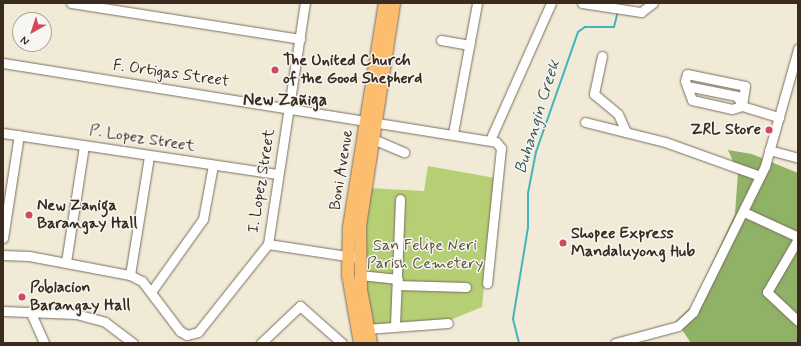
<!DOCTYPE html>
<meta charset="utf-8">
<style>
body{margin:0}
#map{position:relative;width:801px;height:346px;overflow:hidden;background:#f1ead6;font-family:Mynerve,sans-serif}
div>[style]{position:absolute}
.green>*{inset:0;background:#b6cf75}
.forest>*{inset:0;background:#90b266}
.stream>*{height:2px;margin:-1px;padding:0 1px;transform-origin:1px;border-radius:1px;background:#44b4bc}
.roads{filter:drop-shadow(0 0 1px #7b6d5e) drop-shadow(0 0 1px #7b6d5e)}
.minor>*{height:9px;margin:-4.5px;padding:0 4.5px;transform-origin:4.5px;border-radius:4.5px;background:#fff}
.major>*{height:12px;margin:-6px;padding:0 6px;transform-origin:6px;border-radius:6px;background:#fcbd6f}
.dots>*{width:11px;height:11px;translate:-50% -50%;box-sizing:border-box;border:2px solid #f6f6f2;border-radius:50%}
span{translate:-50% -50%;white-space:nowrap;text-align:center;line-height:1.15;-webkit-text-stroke:3px #f6f6f2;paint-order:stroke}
.poi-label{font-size:16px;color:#3b2a1e;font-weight:700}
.left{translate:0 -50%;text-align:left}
.right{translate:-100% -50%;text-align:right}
.street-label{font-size:16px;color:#3b2a1e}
.park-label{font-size:16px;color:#5a5334}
.neighbourhood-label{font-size:17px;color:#3b2a1e;font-weight:700}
.water-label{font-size:17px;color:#3e5a55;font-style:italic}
.frame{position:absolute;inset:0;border:4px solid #3b2a1e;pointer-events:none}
.north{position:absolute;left:12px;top:12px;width:40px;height:40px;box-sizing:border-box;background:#f6f6f2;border:1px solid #aba49d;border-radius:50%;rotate:219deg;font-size:11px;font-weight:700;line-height:16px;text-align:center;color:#3b2a1e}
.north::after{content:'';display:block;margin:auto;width:14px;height:18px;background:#d1495b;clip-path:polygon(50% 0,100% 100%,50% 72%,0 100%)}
</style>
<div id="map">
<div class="green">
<div style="clip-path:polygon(428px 166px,495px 178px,482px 307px,448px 321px,372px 331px,362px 255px,369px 188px,424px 191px)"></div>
</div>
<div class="forest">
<div style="clip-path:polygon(728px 150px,752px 154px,798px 173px,798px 343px,691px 343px,676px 321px,692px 306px,735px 214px,738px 172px)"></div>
</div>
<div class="stream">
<div style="left:519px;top:343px;width:25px;rotate:-104deg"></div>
<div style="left:513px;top:319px;width:93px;rotate:-80.7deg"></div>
<div style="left:528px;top:227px;width:34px;rotate:-90deg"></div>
<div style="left:528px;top:193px;width:42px;rotate:-79deg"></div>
<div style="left:536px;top:152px;width:127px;rotate:-70.7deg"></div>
<div style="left:578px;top:32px;width:9px;rotate:-36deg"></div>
<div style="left:585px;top:27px;width:29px"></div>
<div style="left:614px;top:27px;width:16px;rotate:-76deg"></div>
</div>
<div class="roads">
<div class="minor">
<div style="left:71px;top:3px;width:232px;rotate:8.9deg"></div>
<div style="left:582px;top:3px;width:60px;rotate:8.7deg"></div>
<div style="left:641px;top:12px;width:15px;rotate:-37deg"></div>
<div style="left:441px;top:40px;width:29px;rotate:10deg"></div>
<div style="left:602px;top:56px;width:39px;rotate:102deg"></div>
<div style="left:594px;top:94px;width:31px;rotate:40deg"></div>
<div style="left:618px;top:114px;width:20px;rotate:66deg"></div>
<div style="left:3px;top:63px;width:499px;rotate:9.1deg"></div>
<div style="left:496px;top:142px;width:8px;rotate:50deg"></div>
<div style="left:501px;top:148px;width:136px;rotate:95.9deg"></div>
<div style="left:687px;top:74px;width:59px;rotate:11.7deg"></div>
<div style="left:745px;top:86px;width:20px;rotate:99deg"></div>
<div style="left:742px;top:106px;width:10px;rotate:163deg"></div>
<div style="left:732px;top:109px;width:41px;rotate:-167.3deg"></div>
<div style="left:692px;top:100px;width:20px;rotate:-110deg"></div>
<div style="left:685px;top:81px;width:7px;rotate:-74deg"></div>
<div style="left:687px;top:86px;width:51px;rotate:11.3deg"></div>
<div style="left:737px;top:96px;width:11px;rotate:63deg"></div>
<div style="left:742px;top:106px;width:39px;rotate:17deg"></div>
<div style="left:585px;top:122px;width:82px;rotate:14deg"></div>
<div style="left:665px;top:142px;width:101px;rotate:19.7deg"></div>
<div style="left:3px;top:133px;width:277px;rotate:8.5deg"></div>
<div style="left:453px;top:133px;width:132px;rotate:-79.5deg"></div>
<div style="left:373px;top:139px;width:34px;rotate:23deg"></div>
<div style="left:490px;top:140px;width:150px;rotate:-66deg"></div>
<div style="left:769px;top:150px;width:30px;rotate:15deg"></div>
<div style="left:744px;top:212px;width:60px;rotate:24.8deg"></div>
<div style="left:3px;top:238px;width:104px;rotate:-81.2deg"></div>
<div style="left:798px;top:239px;width:61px;rotate:120.3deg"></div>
<div style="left:767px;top:292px;width:42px;rotate:43.1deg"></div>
<div style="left:268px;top:244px;width:86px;rotate:8.7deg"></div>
<div style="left:3px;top:255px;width:26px;rotate:2deg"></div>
<div style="left:29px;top:256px;width:103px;rotate:10.7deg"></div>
<div style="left:130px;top:275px;width:13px;rotate:27deg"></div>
<div style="left:142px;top:281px;width:63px;rotate:52.8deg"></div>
<div style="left:180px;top:331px;width:8px;rotate:30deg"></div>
<div style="left:187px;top:335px;width:11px;rotate:-15deg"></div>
<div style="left:198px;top:332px;width:112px;rotate:-51.5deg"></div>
<div style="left:268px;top:244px;width:244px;rotate:-81.3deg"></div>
<div style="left:66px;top:262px;width:117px;rotate:-81.2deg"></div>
<div style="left:130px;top:275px;width:121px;rotate:-80.9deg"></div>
<div style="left:360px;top:275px;width:38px;rotate:6deg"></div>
<div style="left:397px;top:285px;width:69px;rotate:1.7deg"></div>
<div style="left:151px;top:292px;width:90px;rotate:-54.5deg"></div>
<div style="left:203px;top:219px;width:55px;rotate:-79.5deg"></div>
<div style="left:3px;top:311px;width:73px;rotate:2.4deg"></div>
<div style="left:76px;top:314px;width:30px;rotate:15deg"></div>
<div style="left:105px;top:322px;width:35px;rotate:37deg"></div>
<div style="left:30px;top:311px;width:35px;rotate:66deg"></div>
<div style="left:395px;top:325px;width:126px;rotate:-87.7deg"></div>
<div style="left:366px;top:329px;width:82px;rotate:-4.2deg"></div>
<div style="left:261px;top:343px;width:54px;rotate:-43.5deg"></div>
<div style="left:300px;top:306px;width:56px;rotate:41.4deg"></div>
<div style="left:615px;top:343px;width:65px;rotate:-15.1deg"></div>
<div style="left:678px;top:326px;width:21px;rotate:-43deg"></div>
<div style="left:693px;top:312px;width:163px;rotate:-63.7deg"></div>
<div style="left:765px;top:166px;width:122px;rotate:-74.2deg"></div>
</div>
<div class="major">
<div style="left:360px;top:343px;width:69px;rotate:-100deg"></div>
<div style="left:348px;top:275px;width:48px;rotate:-88.8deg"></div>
<div style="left:349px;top:227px;width:227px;rotate:-80.9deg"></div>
<div style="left:371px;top:343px;width:54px;rotate:-100.7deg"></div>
<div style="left:361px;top:290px;width:64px;rotate:-90.9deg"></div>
<div style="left:360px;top:226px;width:226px;rotate:-81.3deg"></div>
</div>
</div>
<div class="dots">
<div style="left:275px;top:70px;background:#d1495b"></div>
<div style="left:769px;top:130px;background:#d1495b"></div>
<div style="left:29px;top:215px;background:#d1495b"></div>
<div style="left:563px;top:243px;background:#d1495b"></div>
<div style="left:22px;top:297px;background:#d1495b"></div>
</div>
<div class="poi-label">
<span class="left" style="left:283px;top:70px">The United Church<br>of the Good Shepherd</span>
<span class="right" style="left:761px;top:130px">ZRL Store</span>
<span class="left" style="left:37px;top:215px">New Zaniga<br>Barangay Hall</span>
<span class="left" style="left:571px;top:243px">Shopee Express<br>Mandaluyong Hub</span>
<span class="left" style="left:30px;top:297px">Poblacion<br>Barangay Hall</span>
</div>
<div class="street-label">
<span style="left:171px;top:74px;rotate:8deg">F. Ortigas Street</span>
<span style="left:142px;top:139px;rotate:9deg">P. Lopez Street</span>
<span style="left:342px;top:170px;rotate:-81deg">Boni Avenue</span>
<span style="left:262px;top:181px;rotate:-81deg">I. Lopez Street</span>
</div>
<div class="park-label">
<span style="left:425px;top:255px">San Felipe Neri<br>Parish Cemetery</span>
</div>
<div class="neighbourhood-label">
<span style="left:285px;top:101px">New Zañiga</span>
</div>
<div class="water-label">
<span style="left:538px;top:117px;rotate:-73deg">Buhangin Creek</span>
</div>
<div class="frame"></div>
<div class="north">N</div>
</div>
